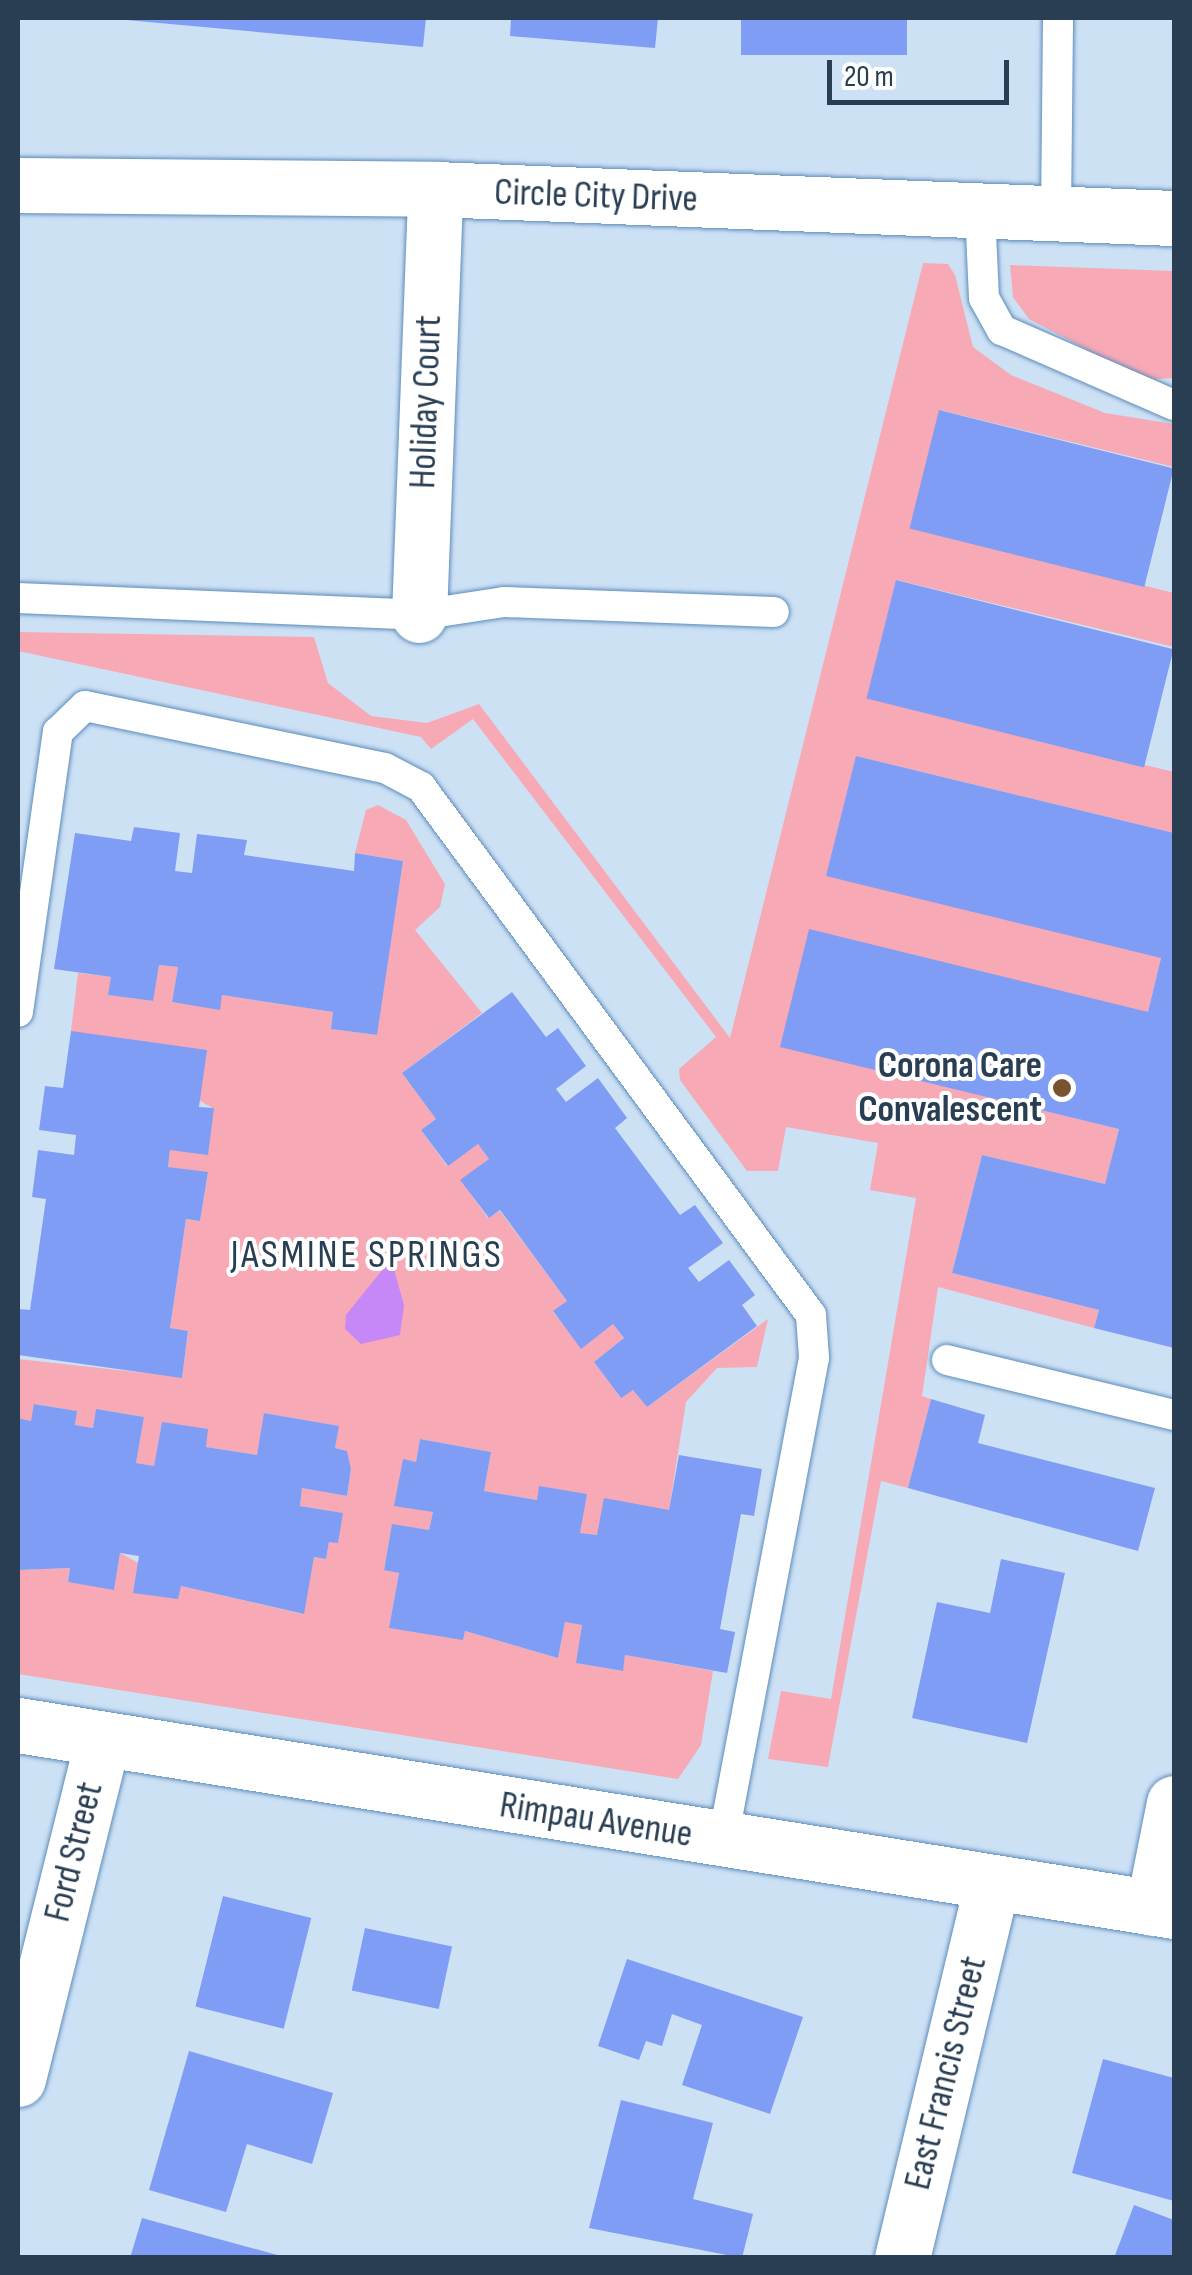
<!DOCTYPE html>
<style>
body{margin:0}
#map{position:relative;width:1192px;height:2275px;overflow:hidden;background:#cde1f5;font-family:"Sofia Sans Condensed",sans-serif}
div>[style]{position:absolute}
.green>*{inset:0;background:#f7a9b5}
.water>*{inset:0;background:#c688f6}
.building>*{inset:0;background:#7f9df4;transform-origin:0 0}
.roads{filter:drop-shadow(0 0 2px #5c8cbb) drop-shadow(0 0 2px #5c8cbb)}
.lane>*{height:30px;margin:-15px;padding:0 15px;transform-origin:15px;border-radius:15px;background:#fff}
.street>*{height:55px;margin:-27.5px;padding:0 27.5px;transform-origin:27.5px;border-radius:27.5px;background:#fff}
.secondary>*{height:55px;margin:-27.5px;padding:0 27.5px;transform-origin:27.5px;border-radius:27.5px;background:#fff}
.dots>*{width:28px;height:28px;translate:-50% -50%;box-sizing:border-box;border:5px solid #fff;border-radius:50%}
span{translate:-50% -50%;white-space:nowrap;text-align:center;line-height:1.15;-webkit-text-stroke:8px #fff;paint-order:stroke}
.street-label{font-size:38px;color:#293e52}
.poi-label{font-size:38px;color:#293e52;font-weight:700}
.right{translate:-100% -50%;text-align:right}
.neighbourhood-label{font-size:40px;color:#293e52;letter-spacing:2.5px}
.frame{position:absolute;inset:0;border:20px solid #293e52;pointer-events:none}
.scale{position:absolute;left:827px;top:60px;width:182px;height:45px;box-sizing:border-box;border:5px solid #293e52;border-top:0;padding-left:12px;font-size:30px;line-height:35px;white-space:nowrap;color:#293e52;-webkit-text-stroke:8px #fff;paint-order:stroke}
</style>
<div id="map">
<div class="green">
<div style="clip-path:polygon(923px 263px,948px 264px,955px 275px,973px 347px,1011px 375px,1105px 413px,1174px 424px,1174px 467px,940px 410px,910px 528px,1174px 593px,1174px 647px,897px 580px,867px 698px,1174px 772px,1174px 833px,856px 756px,1161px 958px,1148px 1012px,781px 1046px,1119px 1129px,1105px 1184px,982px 1155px,952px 1273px,1099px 1310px,1094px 1328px,938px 1287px,922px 1396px,931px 1399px,908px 1488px,881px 1481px,828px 1767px,768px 1759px,781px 1691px,831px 1699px,916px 1198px,870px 1190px,878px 1143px,786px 1127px,778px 1171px,747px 1171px,680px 1080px,679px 1069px,716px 1037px,473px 719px,431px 749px,421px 737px,18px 651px,18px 632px,314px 637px,328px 683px,371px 716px,427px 723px,479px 704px,730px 1038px)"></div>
<div style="clip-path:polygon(1010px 265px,1174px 271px,1174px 378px,1145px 380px,1029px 319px,1013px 297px)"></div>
<div style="clip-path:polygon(378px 805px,406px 820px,445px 884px,440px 907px,415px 930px,482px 1013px,402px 1073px,436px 1119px,421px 1130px,447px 1166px,478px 1144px,489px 1159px,461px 1181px,488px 1218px,500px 1211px,567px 1301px,553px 1312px,581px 1348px,613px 1324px,624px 1338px,594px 1362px,620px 1397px,633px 1390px,647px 1407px,768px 1319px,757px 1367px,717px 1368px,686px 1402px,669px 1510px,597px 1535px,580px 1533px,586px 1495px,537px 1500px,484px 1491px,491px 1452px,420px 1439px,416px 1462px,404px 1460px,395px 1505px,433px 1512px,429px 1530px,392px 1525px,384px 1569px,399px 1573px,389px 1628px,463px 1639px,465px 1631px,558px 1658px,565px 1622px,582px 1625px,577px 1663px,622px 1671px,625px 1655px,713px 1671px,701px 1745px,678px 1779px,18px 1674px,18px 1570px,70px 1568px,68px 1582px,114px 1589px,120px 1553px,181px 1586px,303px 1614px,314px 1557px,326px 1559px,329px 1542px,338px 1542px,342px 1513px,300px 1506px,302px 1488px,347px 1496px,351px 1470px,347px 1451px,335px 1448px,338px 1426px,265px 1413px,257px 1455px,206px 1447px,162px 1422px,154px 1466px,136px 1463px,144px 1417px,96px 1409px,93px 1428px,75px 1425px,76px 1411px,35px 1404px,31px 1421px,18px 1418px,18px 1359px,182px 1377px,188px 1332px,170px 1328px,186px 1219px,200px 1221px,208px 1173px,168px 1167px,170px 1150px,213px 1108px,71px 1031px,78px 973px,111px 977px,109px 995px,152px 1001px,159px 965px,178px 967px,172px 1002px,219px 1009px,222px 995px,333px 1012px,331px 1029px,376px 1035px,403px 861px,355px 853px,366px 810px)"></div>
</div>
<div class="water">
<div style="clip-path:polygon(391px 1259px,404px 1305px,400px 1335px,361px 1344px,345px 1329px,346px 1315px)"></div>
</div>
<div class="building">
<div style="clip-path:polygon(104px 18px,426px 18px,423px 47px)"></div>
<div style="clip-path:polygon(511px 18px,658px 18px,655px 48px,510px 36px)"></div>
<div style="left:741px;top:18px;width:166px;height:37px"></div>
<div style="left:939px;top:410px;width:242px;height:122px;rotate:14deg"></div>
<div style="left:896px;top:580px;width:286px;height:122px;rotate:14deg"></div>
<div style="clip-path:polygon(856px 756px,1174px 833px,1174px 1348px,1094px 1328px,1099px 1310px,952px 1273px,982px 1155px,1105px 1184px,1119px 1129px,780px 1047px,809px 929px,1148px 1012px,1161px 958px,826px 876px)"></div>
<div style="clip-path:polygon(134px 827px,180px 833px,175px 871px,192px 873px,197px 834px,247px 840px,244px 855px,354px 871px,355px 853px,403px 861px,377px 1035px,331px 1029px,333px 1012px,222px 995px,220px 1010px,172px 1002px,178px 967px,159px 965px,153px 1001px,108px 995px,111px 977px,54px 969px,75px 833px,131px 841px)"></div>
<div style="clip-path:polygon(512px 992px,546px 1037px,558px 1028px,586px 1066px,556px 1089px,566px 1102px,598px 1078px,627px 1118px,615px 1128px,680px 1215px,695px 1205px,723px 1243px,688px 1268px,699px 1282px,729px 1260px,755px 1295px,742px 1305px,757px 1326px,647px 1407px,633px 1390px,621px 1398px,594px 1362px,624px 1338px,613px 1324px,581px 1349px,553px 1311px,567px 1301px,500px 1210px,489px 1218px,460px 1180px,489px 1159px,478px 1144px,448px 1166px,421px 1130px,436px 1119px,402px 1073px)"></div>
<div style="clip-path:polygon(71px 1031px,207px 1050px,199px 1107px,214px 1108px,208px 1155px,170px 1150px,168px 1167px,208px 1172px,200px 1221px,186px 1219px,170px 1328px,188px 1331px,182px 1378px,18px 1355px,18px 1309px,30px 1310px,46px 1199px,32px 1197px,38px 1150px,74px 1155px,76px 1135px,39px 1130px,45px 1086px,63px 1088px)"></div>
<div style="clip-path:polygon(931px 1399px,985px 1415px,978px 1443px,1155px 1488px,1138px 1551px,908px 1488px)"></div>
<div style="clip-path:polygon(34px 1404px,77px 1411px,75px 1425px,93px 1428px,96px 1409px,144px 1417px,136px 1463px,154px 1466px,162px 1422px,208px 1429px,206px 1447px,257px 1455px,264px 1413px,339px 1426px,335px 1448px,347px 1451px,351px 1469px,347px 1496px,302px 1488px,300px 1506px,343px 1513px,338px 1543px,329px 1542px,326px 1559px,314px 1557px,304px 1614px,181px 1586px,178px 1599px,133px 1593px,139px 1556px,120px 1553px,114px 1590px,68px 1582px,70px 1568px,18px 1570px,18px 1418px,31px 1421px)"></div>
<div style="clip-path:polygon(420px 1439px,491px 1452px,484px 1491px,537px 1500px,539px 1486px,587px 1494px,580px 1533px,597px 1535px,604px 1498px,669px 1510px,679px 1455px,762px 1469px,754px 1516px,741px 1514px,720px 1629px,735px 1632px,727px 1673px,625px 1655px,623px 1671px,576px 1663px,582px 1625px,565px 1622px,558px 1658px,465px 1631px,463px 1640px,389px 1628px,399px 1573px,384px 1570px,392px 1524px,429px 1530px,433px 1512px,394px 1506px,403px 1459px,416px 1462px)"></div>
<div style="clip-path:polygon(1001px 1559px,1065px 1573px,1027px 1743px,912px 1718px,937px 1602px,990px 1613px)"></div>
<div style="left:223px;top:1896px;width:91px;height:114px;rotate:14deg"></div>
<div style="left:365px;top:1928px;width:89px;height:64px;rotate:12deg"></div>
<div style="clip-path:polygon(627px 1959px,803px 2017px,770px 2114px,682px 2085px,702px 2025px,672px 2014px,662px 2046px,646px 2041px,639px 2060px,598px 2046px)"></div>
<div style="clip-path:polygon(189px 2051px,333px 2093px,312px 2164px,247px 2144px,226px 2212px,149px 2190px)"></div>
<div style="clip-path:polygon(1103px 2059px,1174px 2078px,1174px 2201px,1072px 2173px)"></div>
<div style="clip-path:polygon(621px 2100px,713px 2123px,693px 2199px,753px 2214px,742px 2258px,589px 2228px)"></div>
<div style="clip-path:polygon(1134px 2205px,1174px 2220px,1174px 2258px,1114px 2258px)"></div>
<div style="clip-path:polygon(142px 2218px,281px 2256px,281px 2258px,130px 2258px)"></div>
</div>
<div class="roads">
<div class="lane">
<div style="left:980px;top:210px;width:88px;rotate:87.4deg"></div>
<div style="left:984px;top:298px;width:37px;rotate:61deg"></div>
<div style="left:1002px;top:330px;width:188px;rotate:23.6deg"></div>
<div style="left:1056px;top:213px;width:195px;rotate:-89.4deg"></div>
<div style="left:18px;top:598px;width:401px;rotate:2.4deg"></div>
<div style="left:419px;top:615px;width:86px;rotate:-8.7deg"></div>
<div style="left:504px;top:602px;width:270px;rotate:2.1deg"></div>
<div style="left:18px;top:1012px;width:283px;rotate:-81.9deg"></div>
<div style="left:58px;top:732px;width:37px;rotate:-44deg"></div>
<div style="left:85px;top:706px;width:306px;rotate:11.7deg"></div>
<div style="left:385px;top:768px;width:41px;rotate:27.8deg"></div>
<div style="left:421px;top:787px;width:656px;rotate:53.55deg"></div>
<div style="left:811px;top:1315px;width:43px;rotate:86deg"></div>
<div style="left:814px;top:1358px;width:491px;rotate:100.7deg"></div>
<div style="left:947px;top:1360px;width:234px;rotate:13.6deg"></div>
</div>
<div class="street">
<div style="left:419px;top:615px;width:426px;rotate:-87.8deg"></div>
<div style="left:1153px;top:1908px;width:107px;rotate:-78.7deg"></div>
<div style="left:18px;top:2079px;width:347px;rotate:-76deg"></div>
<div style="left:902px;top:2258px;width:381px;rotate:-76.5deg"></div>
</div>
<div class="secondary">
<div style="left:18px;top:185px;width:417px;rotate:0.5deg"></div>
<div style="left:435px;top:189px;width:740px;rotate:2.25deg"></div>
<div style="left:18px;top:1725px;width:1171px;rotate:9.14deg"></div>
</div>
</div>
<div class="dots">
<div style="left:1062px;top:1088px;background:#77542d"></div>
</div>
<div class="street-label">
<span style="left:596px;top:196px;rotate:2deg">Circle City Drive</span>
<span style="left:426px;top:402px;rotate:-88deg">Holiday Court</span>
<span style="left:596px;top:1820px;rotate:9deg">Rimpau Avenue</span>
<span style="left:74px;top:1852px;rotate:-76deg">Ford Street</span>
<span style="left:946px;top:2073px;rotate:-76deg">East Francis Street</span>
</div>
<div class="poi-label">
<span class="right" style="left:1042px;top:1088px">Corona Care<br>Convalescent</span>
</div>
<div class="neighbourhood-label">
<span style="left:367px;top:1255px">JASMINE SPRINGS</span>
</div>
<div class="frame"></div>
<div class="scale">20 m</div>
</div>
